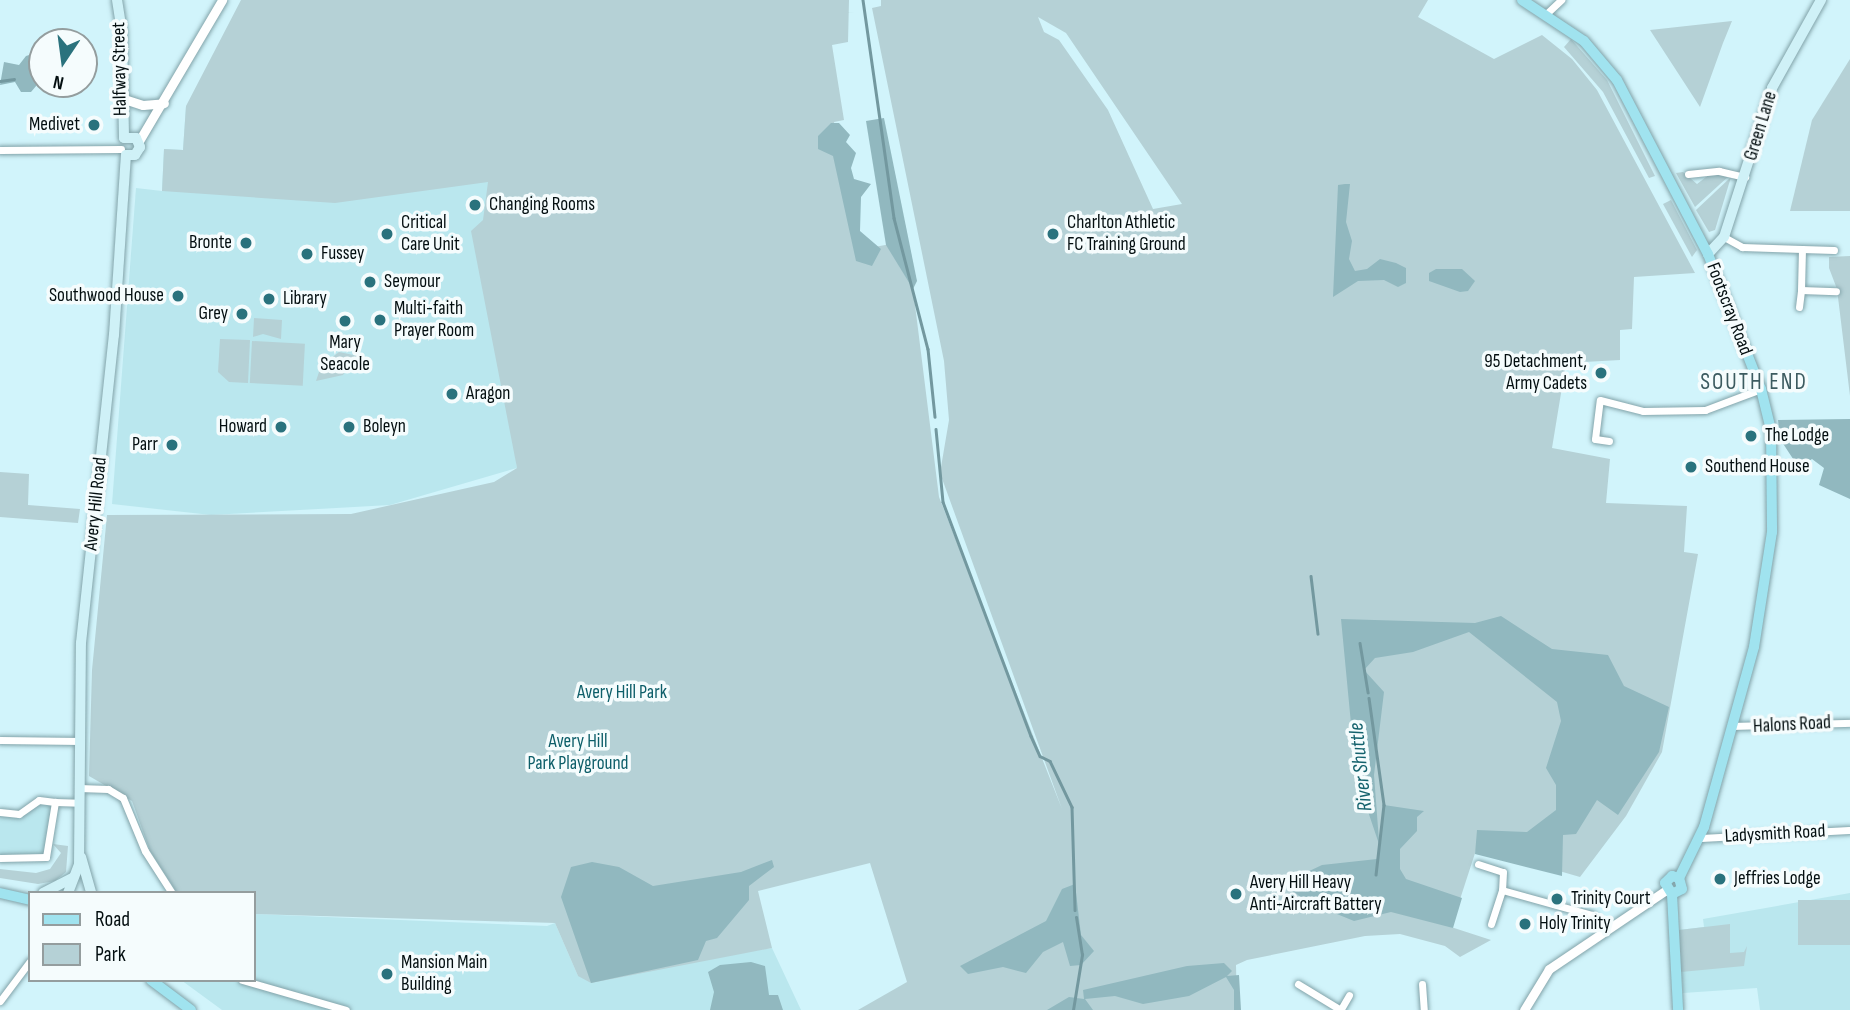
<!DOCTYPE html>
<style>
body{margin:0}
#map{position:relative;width:1850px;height:1010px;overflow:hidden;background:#d1f4fb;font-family:"Sofia Sans Condensed",sans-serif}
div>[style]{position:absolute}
.built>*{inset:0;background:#bae7ee}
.green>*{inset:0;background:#b5d1d6;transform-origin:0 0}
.forest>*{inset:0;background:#91b8bf}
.stream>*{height:2.5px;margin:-1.25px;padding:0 1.25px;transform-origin:1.25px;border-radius:1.25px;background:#73989f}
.roads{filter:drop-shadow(0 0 2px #82a3a9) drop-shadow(0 0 2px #82a3a9)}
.minor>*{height:7px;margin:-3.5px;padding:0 3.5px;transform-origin:3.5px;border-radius:3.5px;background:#fff}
.tertiary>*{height:9px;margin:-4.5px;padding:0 4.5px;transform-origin:4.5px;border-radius:4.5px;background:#fff}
.secondary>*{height:10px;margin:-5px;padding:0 5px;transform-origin:5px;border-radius:5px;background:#cff1f7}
.primary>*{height:10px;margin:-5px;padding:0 5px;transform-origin:5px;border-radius:5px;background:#a0e3ef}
.dots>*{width:19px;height:19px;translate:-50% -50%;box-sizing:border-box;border:4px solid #f5fcfd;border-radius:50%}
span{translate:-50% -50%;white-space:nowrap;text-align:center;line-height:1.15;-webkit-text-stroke:7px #f5fcfd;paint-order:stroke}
.street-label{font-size:19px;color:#030e10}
.poi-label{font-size:19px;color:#030e10}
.right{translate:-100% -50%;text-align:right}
.left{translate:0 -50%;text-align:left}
.park-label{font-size:19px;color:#0d5e69}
.water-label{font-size:21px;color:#14626d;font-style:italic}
.quarter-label{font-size:23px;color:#3c5b60;letter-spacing:2px}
.legend{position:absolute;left:28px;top:891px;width:228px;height:91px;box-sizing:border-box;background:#f5fcfd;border:2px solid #949d9e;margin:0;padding:9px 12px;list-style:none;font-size:21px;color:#030e10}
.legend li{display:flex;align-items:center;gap:14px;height:35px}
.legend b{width:35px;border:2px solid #949d9e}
.north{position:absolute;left:28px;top:28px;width:70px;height:70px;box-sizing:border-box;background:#f5fcfd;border:2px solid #949d9e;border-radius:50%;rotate:193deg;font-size:19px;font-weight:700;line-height:28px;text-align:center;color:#030e10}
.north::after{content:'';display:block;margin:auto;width:24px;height:32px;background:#2a727d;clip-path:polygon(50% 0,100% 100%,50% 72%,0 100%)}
</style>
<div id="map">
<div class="built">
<div style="clip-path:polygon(186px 106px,489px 182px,517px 468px,390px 505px,211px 515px,112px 504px,136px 188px,162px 191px,164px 149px,183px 150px)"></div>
<div style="clip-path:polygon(39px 800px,55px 802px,46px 857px,0 858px,0 814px,19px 816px)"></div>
<div style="clip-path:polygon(1850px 893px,1850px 1010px,1760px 1010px,1757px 988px,1683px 993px,1679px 930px,1704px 927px,1703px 919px)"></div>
<div style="clip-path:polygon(254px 914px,547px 926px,555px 923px,578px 976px,772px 948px,801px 1010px,222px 1010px,181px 980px,254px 980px)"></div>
</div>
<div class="green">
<div style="clip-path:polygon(evenodd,241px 0,849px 0,848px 42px,832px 45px,844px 120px,834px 122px,858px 250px,907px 241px,939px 497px,1062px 809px,940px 473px,949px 420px,944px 361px,872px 8px,881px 6px,881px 0,1428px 0,1418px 17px,1494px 59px,1542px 35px,1572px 59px,1597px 90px,1695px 273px,1634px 277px,1632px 329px,1620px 330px,1620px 360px,1566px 363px,1552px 448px,1610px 459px,1606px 503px,1687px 506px,1684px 552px,1698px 554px,1662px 752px,1626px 816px,1580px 877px,1477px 847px,1451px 927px,1491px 940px,1460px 957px,1445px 946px,1400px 934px,1365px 936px,1247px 960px,1236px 965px,1237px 1010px,858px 1010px,907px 982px,870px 863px,758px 891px,772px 948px,591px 983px,578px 976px,555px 923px,254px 914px,254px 893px,177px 893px,150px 851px,132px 801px,89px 776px,92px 670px,107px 515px,351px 514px,494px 482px,517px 468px,471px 231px,483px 220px,488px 182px,335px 203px,162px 191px,164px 149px,183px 150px,186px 106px,241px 0,1038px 17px,1066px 33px,1182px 204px,1153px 209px,1108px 110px,1059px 40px,1044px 32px,1038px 17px)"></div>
<div style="clip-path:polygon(1732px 21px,1723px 43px,1700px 107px,1650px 30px)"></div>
<div style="clip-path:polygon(1571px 39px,1607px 80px,1655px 176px,1649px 178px,1603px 92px,1564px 47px)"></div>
<div style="clip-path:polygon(1850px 59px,1850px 211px,1790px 211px,1812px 120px)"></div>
<div style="clip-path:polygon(1683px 172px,1697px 184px,1710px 174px,1730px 175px,1695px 207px,1676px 173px)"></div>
<div style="clip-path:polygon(1731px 177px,1715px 230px,1709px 232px,1696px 210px)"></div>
<div style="clip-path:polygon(1671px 200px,1697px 250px,1692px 257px,1663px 204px)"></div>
<div style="clip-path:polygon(1850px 256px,1850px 396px,1837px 289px,1829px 268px,1829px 257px)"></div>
<div style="clip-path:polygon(254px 318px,282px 320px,281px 339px,263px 334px,253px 337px)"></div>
<div style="clip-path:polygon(220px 339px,250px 340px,248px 383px,229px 382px,218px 372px)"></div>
<div style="left:252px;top:341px;width:53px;height:42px;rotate:3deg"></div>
<div style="clip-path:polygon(339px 352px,358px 356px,366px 366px,348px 367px,343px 375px,316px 381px,321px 366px)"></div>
<div style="clip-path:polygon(0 472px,29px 474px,28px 505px,80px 509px,78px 523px,0 517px)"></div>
<div style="clip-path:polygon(53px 844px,68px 846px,66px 872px,55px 881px,38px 884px,0 878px,0 869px,36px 873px,50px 869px,61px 853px)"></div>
<div style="left:1850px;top:900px;width:45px;height:52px;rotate:90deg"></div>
<div style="clip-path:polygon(1730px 924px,1730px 953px,1744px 952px,1747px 946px,1744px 966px,1681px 972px,1679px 930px)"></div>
</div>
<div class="forest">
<div style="clip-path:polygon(42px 51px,42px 79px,31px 92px,21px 92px,15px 82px,0 85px,4px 62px,19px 65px,26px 56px)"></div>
<div style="clip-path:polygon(884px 118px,917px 281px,913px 289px,886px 245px,866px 121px)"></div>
<div style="clip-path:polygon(831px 123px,839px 123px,850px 135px,846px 142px,856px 153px,851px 168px,854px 179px,871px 184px,861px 197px,860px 231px,881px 249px,872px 266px,856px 261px,833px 156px,818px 149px,818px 136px)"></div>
<div style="clip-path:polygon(1345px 184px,1350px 184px,1346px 222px,1352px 241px,1349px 259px,1355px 271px,1367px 269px,1380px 259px,1396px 263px,1406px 268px,1406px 283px,1398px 287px,1384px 280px,1358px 281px,1333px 297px,1338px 185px)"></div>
<div style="clip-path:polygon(1436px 269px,1462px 269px,1475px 281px,1468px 291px,1460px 292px,1429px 281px,1429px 273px)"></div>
<div style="clip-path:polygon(1850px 419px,1850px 499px,1819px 485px,1824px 468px,1812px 459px,1799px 468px,1780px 439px,1778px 420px)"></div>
<div style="clip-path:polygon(1501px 616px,1552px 649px,1608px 655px,1624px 686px,1669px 707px,1659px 752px,1618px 815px,1597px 800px,1576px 834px,1563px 835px,1562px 876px,1475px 854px,1477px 830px,1527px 832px,1556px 810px,1556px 785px,1546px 768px,1561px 721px,1557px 702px,1469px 632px,1413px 652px,1375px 658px,1364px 670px,1384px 692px,1374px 775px,1379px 841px,1384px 805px,1424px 811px,1417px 817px,1417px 831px,1400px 849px,1400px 869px,1406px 879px,1462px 898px,1453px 928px,1391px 912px,1354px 921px,1305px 901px,1284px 883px,1322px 865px,1377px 859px,1379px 844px,1356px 776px,1341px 619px,1475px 623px)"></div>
<div style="clip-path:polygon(772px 860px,774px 867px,749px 886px,749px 900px,717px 938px,706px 941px,698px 960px,591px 983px,561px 897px,571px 867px,592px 862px,619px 867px,653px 886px,741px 872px)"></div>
<div style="clip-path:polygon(1075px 884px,1081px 935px,1094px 951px,1081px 965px,1070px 966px,1063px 942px,1043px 952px,1026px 973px,1003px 967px,968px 974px,960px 966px,1046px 921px,1062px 889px)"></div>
<div style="clip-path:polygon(751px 962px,765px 966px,769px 995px,778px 995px,783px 1010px,710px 1010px,714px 992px,708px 972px,720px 965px)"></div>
<div style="clip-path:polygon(1224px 963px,1232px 971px,1227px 976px,1239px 975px,1241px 1010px,1234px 1010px,1234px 990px,1226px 977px,1189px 996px,1143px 1004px,1115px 996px,1085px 999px,1093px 1010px,1047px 1010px,1069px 997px,1084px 999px,1083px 990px,1187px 966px)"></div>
</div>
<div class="stream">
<div style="left:863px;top:0;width:220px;rotate:81.9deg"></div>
<div style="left:894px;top:218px;width:135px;rotate:75.5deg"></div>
<div style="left:928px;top:349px;width:68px;rotate:84.1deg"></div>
<div style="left:0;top:81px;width:14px;rotate:-8deg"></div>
<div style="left:936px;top:429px;width:73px;rotate:84.5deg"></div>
<div style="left:943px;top:502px;width:250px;rotate:69.4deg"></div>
<div style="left:1031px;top:736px;width:22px;rotate:66deg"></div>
<div style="left:1040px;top:756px;width:11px;rotate:27deg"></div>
<div style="left:1050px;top:761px;width:51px;rotate:64.4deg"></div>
<div style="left:1072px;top:807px;width:103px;rotate:88.3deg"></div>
<div style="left:1311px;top:576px;width:58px;rotate:83.1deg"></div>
<div style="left:1360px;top:643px;width:50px;rotate:80.7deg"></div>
<div style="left:1369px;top:698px;width:108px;rotate:82deg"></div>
<div style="left:1384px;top:805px;width:70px;rotate:96.5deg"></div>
<div style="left:1073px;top:1010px;width:56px;rotate:-80.7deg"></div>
<div style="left:1082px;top:955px;width:38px;rotate:-99deg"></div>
</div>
<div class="roads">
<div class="minor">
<div style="left:1546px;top:14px;width:21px;rotate:-43deg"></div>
<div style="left:0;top:150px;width:121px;rotate:-0.5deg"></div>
<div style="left:1688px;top:174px;width:31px;rotate:-6deg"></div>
<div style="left:1719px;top:171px;width:27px;rotate:13deg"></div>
<div style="left:1724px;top:237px;width:21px;rotate:29deg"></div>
<div style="left:1742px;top:247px;width:60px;rotate:1.9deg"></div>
<div style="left:1802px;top:249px;width:41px;rotate:91.4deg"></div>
<div style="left:1801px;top:290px;width:35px;rotate:2deg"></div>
<div style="left:1802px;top:249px;width:32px;rotate:2deg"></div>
<div style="left:1799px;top:307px;width:17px;rotate:-83deg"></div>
<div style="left:1609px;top:441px;width:14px;rotate:-172deg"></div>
<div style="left:1595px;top:439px;width:39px;rotate:-83deg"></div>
<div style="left:1600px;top:400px;width:44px;rotate:14.3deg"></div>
<div style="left:1643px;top:411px;width:62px;rotate:-0.9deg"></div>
<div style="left:1705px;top:410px;width:60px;rotate:-20.6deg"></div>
<div style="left:1734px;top:726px;width:116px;rotate:-1.5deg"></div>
<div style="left:0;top:740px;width:80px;rotate:0.7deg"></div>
<div style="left:79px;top:788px;width:29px;rotate:2deg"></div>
<div style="left:108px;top:789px;width:17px;rotate:31deg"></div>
<div style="left:123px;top:798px;width:57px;rotate:67.5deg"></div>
<div style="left:145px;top:851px;width:50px;rotate:57.3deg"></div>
<div style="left:0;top:812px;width:19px;rotate:6deg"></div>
<div style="left:19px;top:814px;width:24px;rotate:-35deg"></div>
<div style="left:39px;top:800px;width:16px;rotate:7deg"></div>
<div style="left:1700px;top:838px;width:150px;rotate:-3.1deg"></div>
<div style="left:0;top:858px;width:46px;rotate:-1.2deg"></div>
<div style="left:46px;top:857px;width:56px;rotate:-80.7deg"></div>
<div style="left:55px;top:802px;width:24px;rotate:2deg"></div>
<div style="left:1478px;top:864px;width:26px;rotate:18deg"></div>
<div style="left:1503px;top:872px;width:18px;rotate:93deg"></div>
<div style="left:1491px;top:924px;width:36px;rotate:-72deg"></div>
<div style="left:1502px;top:890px;width:93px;rotate:15.5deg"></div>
<div style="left:1592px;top:915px;width:18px;rotate:49deg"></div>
<div style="left:242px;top:980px;width:108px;rotate:16.1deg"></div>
<div style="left:1298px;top:984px;width:50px;rotate:31.2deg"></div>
<div style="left:1422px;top:984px;width:26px;rotate:86deg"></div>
<div style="left:0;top:1001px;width:50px;rotate:-53.1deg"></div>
<div style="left:1341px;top:1009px;width:16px;rotate:-60deg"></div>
</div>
<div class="tertiary">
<div style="left:121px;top:98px;width:23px;rotate:18deg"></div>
<div style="left:143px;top:105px;width:21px;rotate:-5deg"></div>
<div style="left:139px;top:141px;width:164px;rotate:-59.5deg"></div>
<div style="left:1524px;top:1010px;width:48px;rotate:-58.6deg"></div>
<div style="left:1549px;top:969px;width:141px;rotate:-34deg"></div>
</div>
<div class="secondary">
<div style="left:117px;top:0;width:33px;rotate:81deg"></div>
<div style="left:122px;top:33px;width:105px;rotate:88.9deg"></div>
<div style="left:124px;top:138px;width:12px"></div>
<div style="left:136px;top:138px;width:10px;rotate:66deg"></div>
<div style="left:140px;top:147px;width:9px;rotate:122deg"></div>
<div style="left:135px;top:155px;width:9px;rotate:180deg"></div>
<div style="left:1708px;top:254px;width:23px;rotate:-47deg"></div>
<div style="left:1724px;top:237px;width:157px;rotate:-72.1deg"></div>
<div style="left:1772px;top:88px;width:101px;rotate:-60.9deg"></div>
<div style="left:81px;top:857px;width:37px;rotate:74deg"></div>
<div style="left:43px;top:893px;width:34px;rotate:-27deg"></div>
<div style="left:68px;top:893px;width:30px;rotate:-69deg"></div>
<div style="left:79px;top:865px;width:222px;rotate:-89.5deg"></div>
<div style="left:81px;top:643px;width:310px;rotate:-83.9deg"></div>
<div style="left:114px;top:335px;width:180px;rotate:-86.2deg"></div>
</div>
<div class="primary">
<div style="left:1522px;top:0;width:74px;rotate:33.5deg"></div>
<div style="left:1584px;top:41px;width:51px;rotate:49.8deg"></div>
<div style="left:1617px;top:80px;width:196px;rotate:62.4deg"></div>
<div style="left:1708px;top:254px;width:145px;rotate:68.6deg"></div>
<div style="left:1761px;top:389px;width:42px;rotate:76.3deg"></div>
<div style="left:1771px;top:430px;width:102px;rotate:89.4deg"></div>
<div style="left:1772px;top:532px;width:116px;rotate:98.9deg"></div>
<div style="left:1754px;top:647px;width:187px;rotate:105.5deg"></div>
<div style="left:1704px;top:827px;width:57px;rotate:116.1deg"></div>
<div style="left:0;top:893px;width:31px;rotate:13deg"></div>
<div style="left:1672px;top:894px;width:116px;rotate:87deg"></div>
<div style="left:1672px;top:894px;width:13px;rotate:-122deg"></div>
<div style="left:1665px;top:883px;width:10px;rotate:-45deg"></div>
<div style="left:1672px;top:876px;width:7px;rotate:16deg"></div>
<div style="left:1672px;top:894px;width:11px;rotate:-27deg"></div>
<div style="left:1682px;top:889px;width:11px;rotate:-105deg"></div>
<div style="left:151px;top:980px;width:50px;rotate:36.9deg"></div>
</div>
</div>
<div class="dots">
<div style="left:94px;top:125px;background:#2a727d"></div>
<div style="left:475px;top:205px;background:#2a727d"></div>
<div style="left:387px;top:234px;background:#2a727d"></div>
<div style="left:1053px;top:234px;background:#2a727d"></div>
<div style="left:246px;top:243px;background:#2a727d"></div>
<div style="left:307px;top:254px;background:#2a727d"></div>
<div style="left:370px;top:282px;background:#2a727d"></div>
<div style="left:178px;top:296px;background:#2a727d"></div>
<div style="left:269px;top:299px;background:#2a727d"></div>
<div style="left:242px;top:314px;background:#2a727d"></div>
<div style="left:380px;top:320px;background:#2a727d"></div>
<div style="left:345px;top:321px;background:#2a727d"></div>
<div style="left:1601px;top:373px;background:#2a727d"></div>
<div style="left:452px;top:394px;background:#2a727d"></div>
<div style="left:281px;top:427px;background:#2a727d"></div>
<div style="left:349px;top:427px;background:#2a727d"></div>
<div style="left:1751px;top:436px;background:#2a727d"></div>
<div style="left:172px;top:445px;background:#2a727d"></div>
<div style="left:1691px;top:467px;background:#2a727d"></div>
<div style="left:1720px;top:879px;background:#2a727d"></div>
<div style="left:1236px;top:894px;background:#2a727d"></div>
<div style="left:1557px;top:899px;background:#2a727d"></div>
<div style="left:1525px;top:924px;background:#2a727d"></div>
<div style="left:387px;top:974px;background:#2a727d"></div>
</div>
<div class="street-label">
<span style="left:120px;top:69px;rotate:-91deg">Halfway Street</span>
<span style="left:1761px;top:126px;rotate:-73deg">Green Lane</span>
<span style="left:1729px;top:309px;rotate:69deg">Footscray Road</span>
<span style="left:96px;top:504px;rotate:-84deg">Avery Hill Road</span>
<span style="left:1792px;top:725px;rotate:-3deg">Halons Road</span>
<span style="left:1775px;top:834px;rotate:-3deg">Ladysmith Road</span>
</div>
<div class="poi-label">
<span class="right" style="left:80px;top:125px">Medivet</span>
<span class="left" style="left:489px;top:205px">Changing Rooms</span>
<span class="left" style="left:401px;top:234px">Critical<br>Care Unit</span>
<span class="left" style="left:1067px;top:234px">Charlton Athletic<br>FC Training Ground</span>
<span class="right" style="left:232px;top:243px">Bronte</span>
<span class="left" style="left:321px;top:254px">Fussey</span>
<span class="left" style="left:384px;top:282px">Seymour</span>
<span class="right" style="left:164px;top:296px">Southwood House</span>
<span class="left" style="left:283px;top:299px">Library</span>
<span class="left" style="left:394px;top:320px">Multi-faith<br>Prayer Room</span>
<span class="right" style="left:228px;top:314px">Grey</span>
<span style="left:345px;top:354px">Mary<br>Seacole</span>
<span class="right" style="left:1587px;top:373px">95 Detachment,<br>Army Cadets</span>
<span class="left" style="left:466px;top:394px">Aragon</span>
<span class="right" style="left:267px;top:427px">Howard</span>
<span class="left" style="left:363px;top:427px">Boleyn</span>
<span class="left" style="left:1765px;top:436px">The Lodge</span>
<span class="right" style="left:158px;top:445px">Parr</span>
<span class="left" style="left:1705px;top:467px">Southend House</span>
<span class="left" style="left:1734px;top:879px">Jeffries Lodge</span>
<span class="left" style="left:1250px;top:894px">Avery Hill Heavy<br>Anti-Aircraft Battery</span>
<span class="left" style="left:1571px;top:899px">Trinity Court</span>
<span class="left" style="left:1539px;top:924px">Holy Trinity</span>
<span class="left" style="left:401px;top:974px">Mansion Main<br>Building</span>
</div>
<div class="park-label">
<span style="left:622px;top:693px">Avery Hill Park</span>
<span style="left:578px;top:753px">Avery Hill<br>Park Playground</span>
</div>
<div class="water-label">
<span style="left:1361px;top:767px;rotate:-96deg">River Shuttle</span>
</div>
<div class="quarter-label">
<span style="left:1754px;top:382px">SOUTH END</span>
</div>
<ul class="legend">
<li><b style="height:9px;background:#a0e3ef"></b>Road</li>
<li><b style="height:19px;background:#b5d1d6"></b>Park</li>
</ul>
<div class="north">N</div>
</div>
